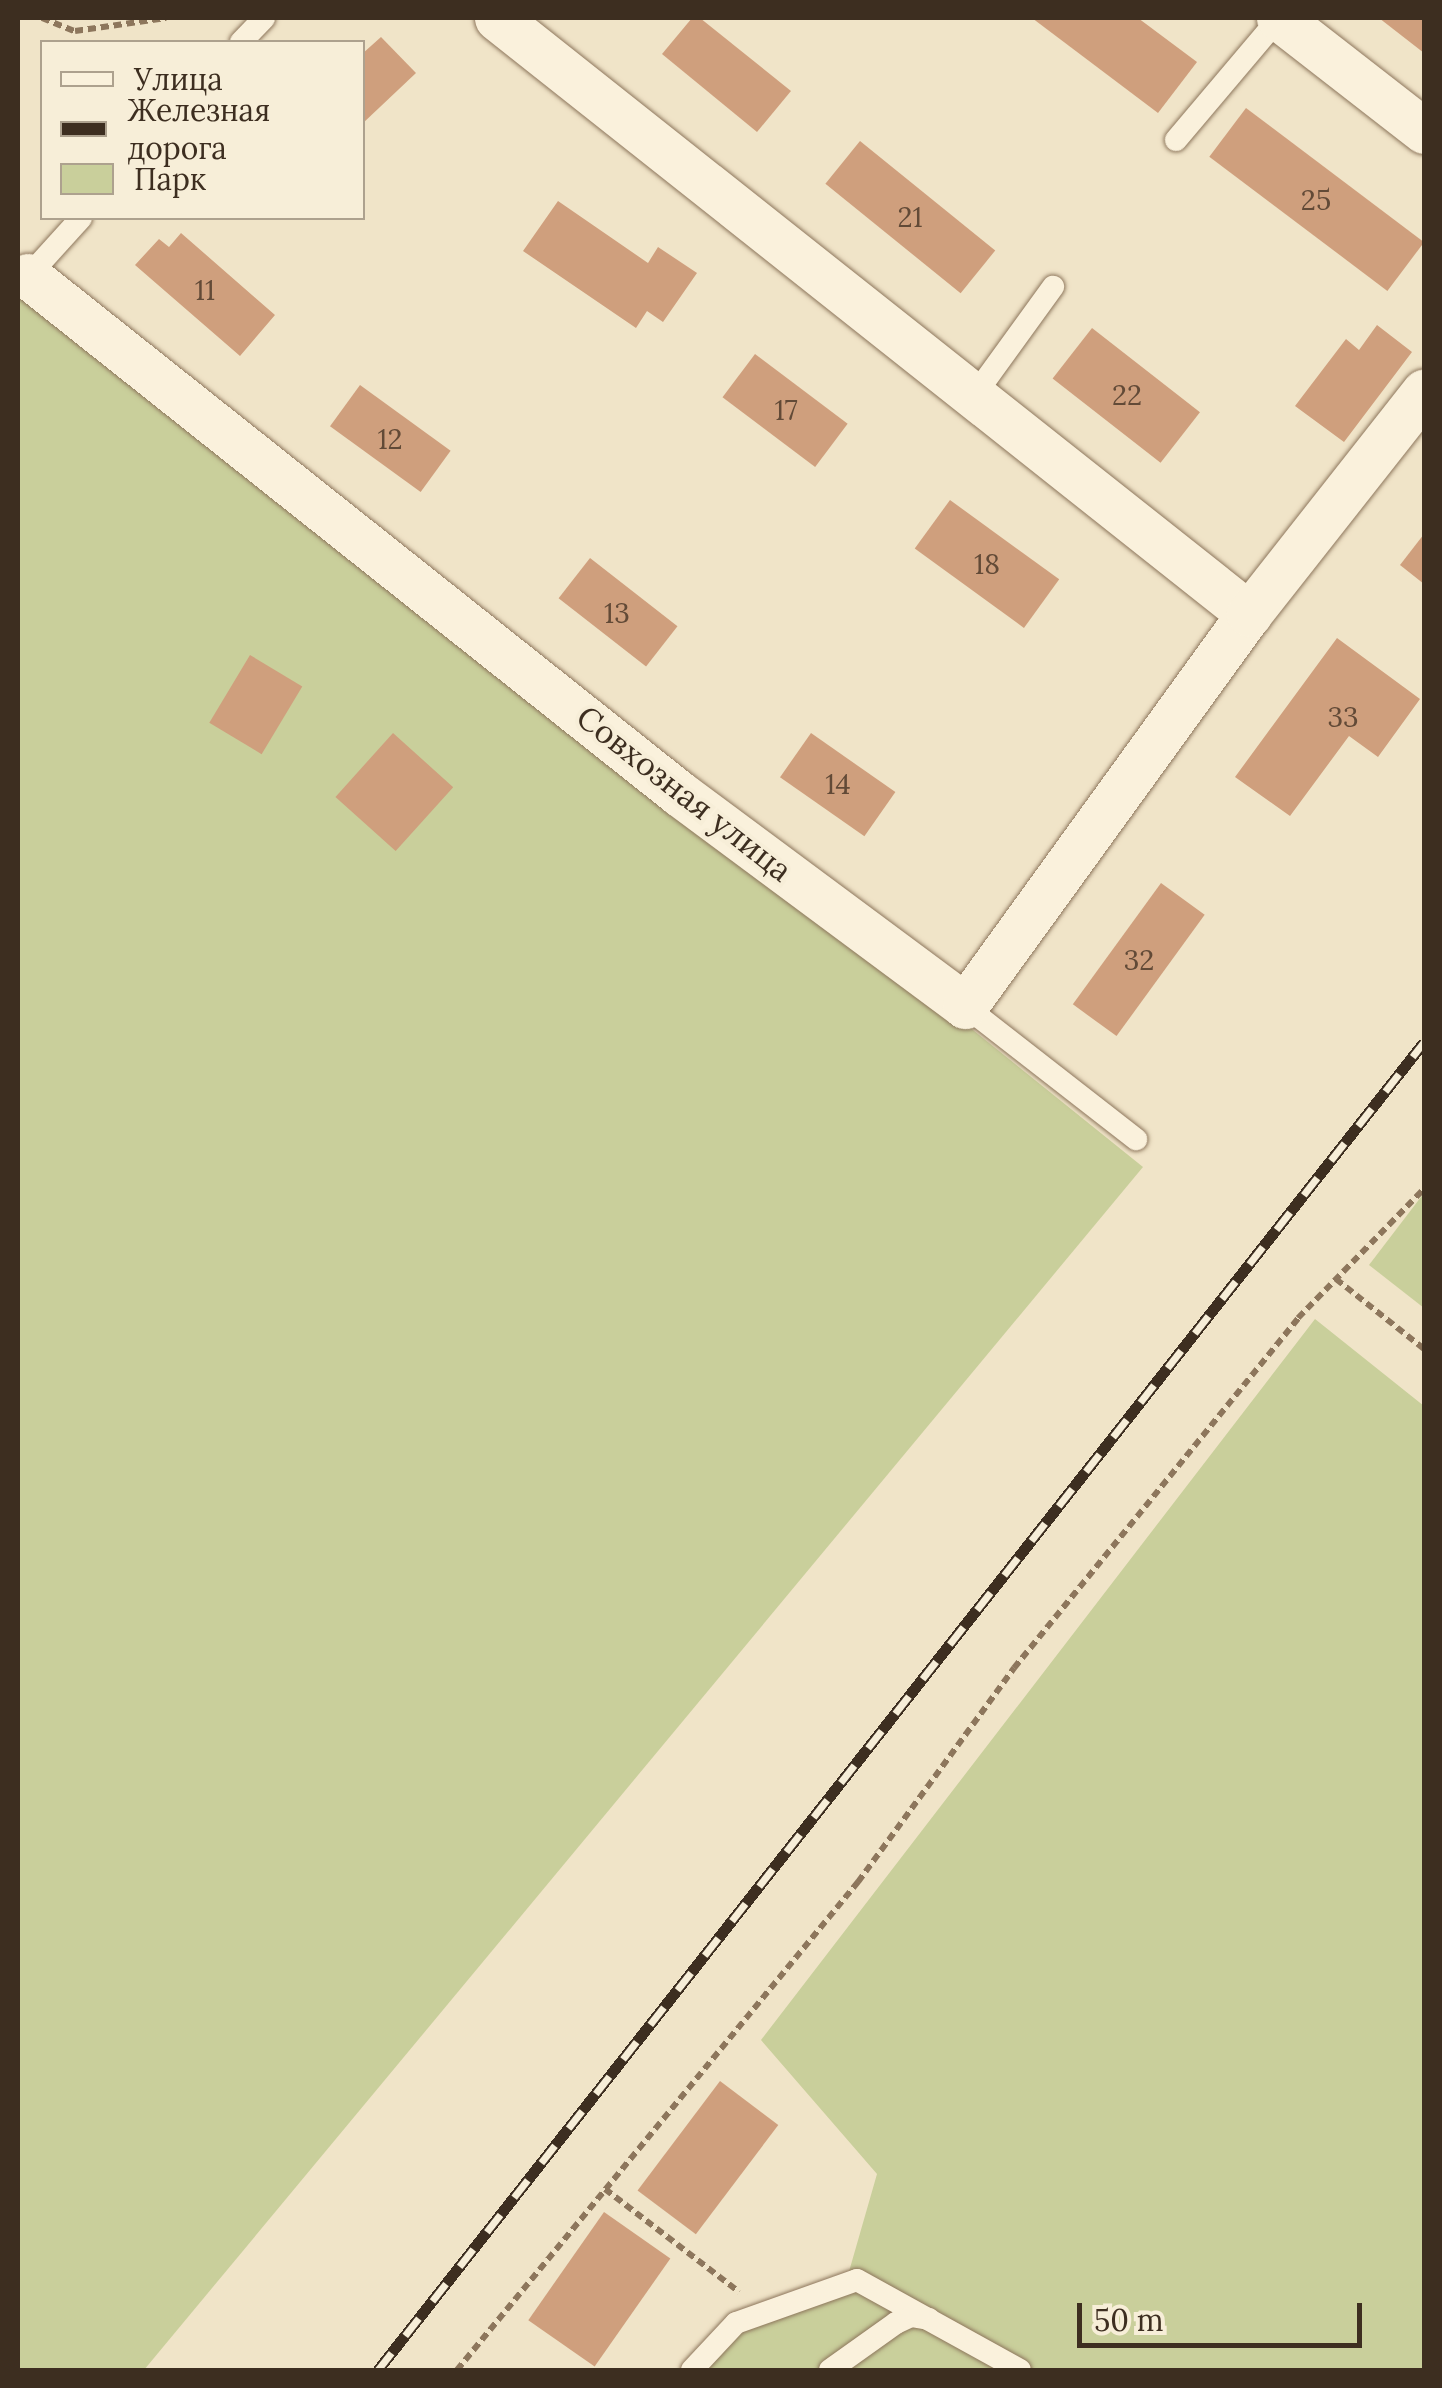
<!DOCTYPE html>
<meta charset="utf-8">
<style>
body{margin:0}
#map{position:relative;width:1442px;height:2388px;overflow:hidden;background:#f0e4c8;font-family:Lora,serif}
div>[style]{position:absolute}
.green>*{inset:0;background:#c9cf9b}
.building>*{inset:0;background:#cf9f7d;transform-origin:0 0}
.path>*{height:6px;margin-top:-3px;transform-origin:0;background:repeating-linear-gradient(90deg,#8d765c 0 8px,transparent 0 13px)}
.roads{filter:drop-shadow(0 0 2px #8d765c) drop-shadow(0 0 2px #8d765c)}
.lane>*{height:22px;margin:-11px;padding:0 11px;transform-origin:11px;border-radius:11px;background:#faf1dc}
.street>*{height:45px;margin:-22.5px;padding:0 22.5px;transform-origin:22.5px;border-radius:22.5px;background:#faf1dc}
.rail>*{height:11px;margin-top:-5.5px;transform-origin:0;background:repeating-linear-gradient(90deg,#f7eed8 0 22px,#3d2e20 0 44px);box-sizing:border-box;border-block:2px solid #3d2e20}
span{translate:-50% -50%;white-space:nowrap;text-align:center;line-height:1.15;-webkit-text-stroke:8px #f7eed8;paint-order:stroke}
.number-label{font-size:28px;color:#624a37}
.number-label span{-webkit-text-stroke-width:0}
.street-label{font-size:32px;color:#3d2e20}
.frame{position:absolute;inset:0;border:20px solid #3d2e20;pointer-events:none}
.legend{position:absolute;left:40px;top:40px;width:325px;height:180px;box-sizing:border-box;background:#f7eed8;border:2px solid #ada18e;margin:0;padding:12px 18px;list-style:none;font-size:30px;color:#3d2e20}
.legend li{display:flex;align-items:center;gap:20px;height:50px}
.legend b{width:50px;border:2px solid #ada18e}
.scale{position:absolute;left:1077px;top:2303px;width:285px;height:45px;box-sizing:border-box;border:5px solid #3d2e20;border-top:0;padding-left:12px;font-size:30px;line-height:35px;white-space:nowrap;color:#3d2e20;-webkit-text-stroke:8px #f7eed8;paint-order:stroke}
</style>
<div id="map">
<div class="green">
<div style="clip-path:polygon(18px 282px,680px 794px,1143px 1167px,144px 2370px,18px 2370px)"></div>
<div style="clip-path:polygon(1424px 1193px,1424px 1308px,1369px 1265px)"></div>
<div style="clip-path:polygon(1315px 1319px,1424px 1406px,1424px 2370px,693px 2370px,736px 2323px,844px 2289px,877px 2174px,761px 2040px)"></div>
</div>
<div class="building">
<div style="clip-path:polygon(692px 18px,700px 18px,791px 91px,757px 132px,662px 54px)"></div>
<div style="clip-path:polygon(1032px 18px,1138px 18px,1197px 62px,1158px 113px)"></div>
<div style="clip-path:polygon(1379px 18px,1424px 18px,1424px 53px)"></div>
<div style="clip-path:polygon(381px 37px,416px 73px,362px 124px,362px 54px)"></div>
<div style="left:1246px;top:108px;width:223px;height:61px;rotate:37deg"></div>
<div style="left:860px;top:141px;width:174px;height:55px;rotate:39deg"></div>
<div style="clip-path:polygon(558px 201px,648px 263px,658px 247px,697px 273px,663px 322px,647px 311px,636px 328px,523px 251px)"></div>
<div style="clip-path:polygon(181px 233px,275px 315px,240px 356px,135px 265px,159px 239px,169px 247px)"></div>
<div style="clip-path:polygon(1377px 325px,1412px 352px,1344px 442px,1295px 406px,1346px 339px,1359px 350px)"></div>
<div style="left:1092px;top:328px;width:137px;height:64px;rotate:38deg"></div>
<div style="left:755px;top:354px;width:116px;height:54px;rotate:37deg"></div>
<div style="left:360px;top:385px;width:112px;height:51px;rotate:36deg"></div>
<div style="left:950px;top:500px;width:135px;height:60px;rotate:36deg"></div>
<div style="clip-path:polygon(1424px 534px,1424px 584px,1400px 565px)"></div>
<div style="left:590px;top:558px;width:111px;height:51px;rotate:38deg"></div>
<div style="clip-path:polygon(1337px 638px,1420px 699px,1378px 757px,1349px 736px,1290px 816px,1235px 777px)"></div>
<div style="left:250px;top:655px;width:61px;height:79px;rotate:31deg"></div>
<div style="left:393px;top:733px;width:81px;height:86px;rotate:42deg"></div>
<div style="left:811px;top:733px;width:103px;height:54px;rotate:35deg"></div>
<div style="left:1161px;top:883px;width:54px;height:150px;rotate:36deg"></div>
<div style="left:720px;top:2081px;width:73px;height:137px;rotate:37deg"></div>
<div style="left:604px;top:2212px;width:81px;height:132px;rotate:35deg"></div>
</div>
<div class="path">
<div style="left:42px;top:18px;width:35px;rotate:22deg"></div>
<div style="left:75px;top:31px;width:92px;rotate:-8.1deg"></div>
<div style="left:1336px;top:1279px;width:112px;rotate:38.5deg"></div>
<div style="left:605px;top:2189px;width:169px;rotate:37.5deg"></div>
<div style="left:457px;top:2370px;width:632px;rotate:-50.59deg"></div>
<div style="left:858px;top:1882px;width:265px;rotate:-53.9deg"></div>
<div style="left:1014px;top:1668px;width:451px;rotate:-50.9deg"></div>
<div style="left:1298px;top:1318px;width:180px;rotate:-45.7deg"></div>
</div>
<div class="roads">
<div class="lane">
<div style="left:241px;top:42px;width:33px;rotate:-46deg"></div>
<div style="left:1176px;top:140px;width:160px;rotate:-49.8deg"></div>
<div style="left:23px;top:282px;width:86px;rotate:-47.8deg"></div>
<div style="left:974px;top:396px;width:135px;rotate:-54.1deg"></div>
<div style="left:965px;top:1006px;width:217px;rotate:37.9deg"></div>
<div style="left:692px;top:2370px;width:64px;rotate:-46.9deg"></div>
<div style="left:736px;top:2323px;width:128px;rotate:-19.6deg"></div>
<div style="left:857px;top:2280px;width:186px;rotate:28.9deg"></div>
<div style="left:830px;top:2370px;width:81px;rotate:-35.5deg"></div>
<div style="left:896px;top:2323px;width:17px;rotate:-25deg"></div>
<div style="left:911px;top:2316px;width:18px;rotate:9deg"></div>
</div>
<div class="street">
<div style="left:497px;top:18px;width:960px;rotate:38.4deg"></div>
<div style="left:1279px;top:18px;width:184px;rotate:37.9deg"></div>
<div style="left:28px;top:276px;width:833px;rotate:38.47deg"></div>
<div style="left:680px;top:794px;width:355px;rotate:36.6deg"></div>
<div style="left:965px;top:1006px;width:484px;rotate:-54.1deg"></div>
<div style="left:1249px;top:614px;width:283px;rotate:-51.8deg"></div>
</div>
</div>
<div class="rail">
<div style="left:378px;top:2370px;width:1690px;rotate:-51.77deg"></div>
</div>
<div class="number-label">
<span style="left:1316px;top:200px">25</span>
<span style="left:910px;top:217px">21</span>
<span style="left:205px;top:290px">11</span>
<span style="left:1127px;top:395px">22</span>
<span style="left:786px;top:410px">17</span>
<span style="left:390px;top:439px">12</span>
<span style="left:987px;top:564px">18</span>
<span style="left:617px;top:613px">13</span>
<span style="left:1343px;top:717px">33</span>
<span style="left:838px;top:784px">14</span>
<span style="left:1139px;top:960px">32</span>
</div>
<div class="street-label">
<span style="left:684px;top:794px;rotate:38deg">Совхозная улица</span>
</div>
<div class="frame"></div>
<ul class="legend">
<li><b style="height:12px;background:#faf1dc"></b>Улица</li>
<li><b style="height:12px;background:#3d2e20"></b>Железная дорога</li>
<li><b style="height:28px;background:#c9cf9b"></b>Парк</li>
</ul>
<div class="scale">50 m</div>
</div>
